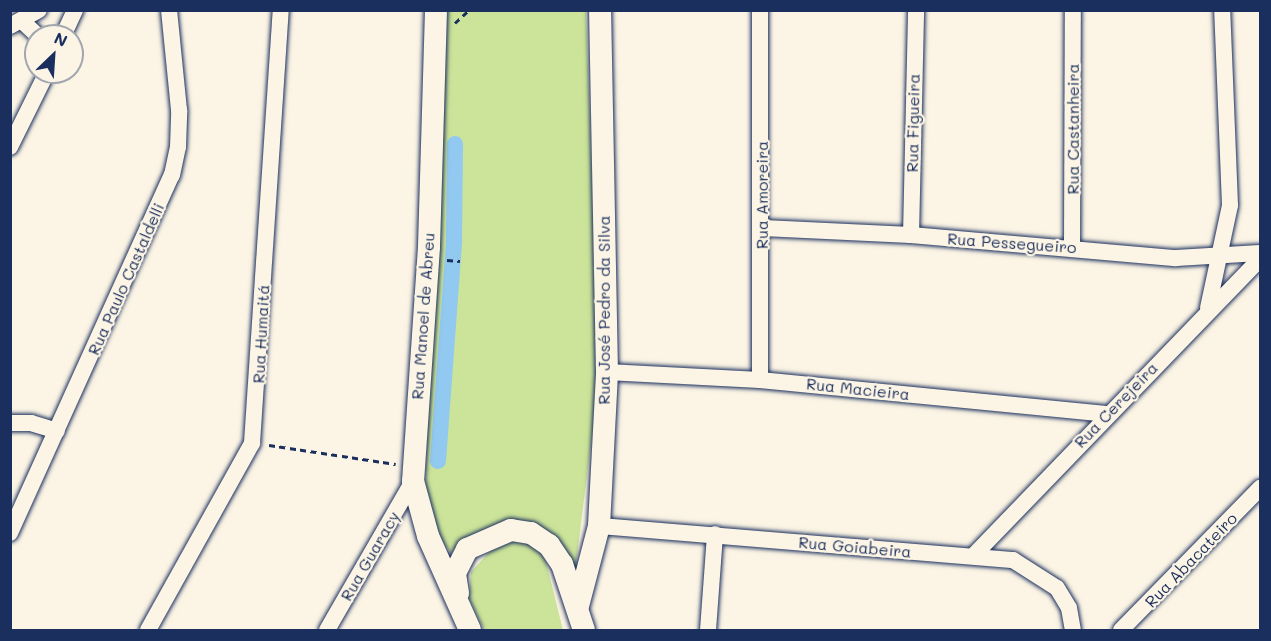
<!DOCTYPE html>
<meta charset="utf-8">
<style>
body{margin:0}
#map{position:relative;width:1271px;height:641px;overflow:hidden;background:#fcf5e5;font-family:Mali,sans-serif}
div>[style]{position:absolute}
.green>*{inset:0;background:#cce499}
.canal>*{height:16px;margin:-8px;padding:0 8px;transform-origin:8px;border-radius:8px;background:#91c9f0}
.path>*{height:3px;margin-top:-1.5px;transform-origin:0;background:repeating-linear-gradient(90deg,#1b2f5e 0 6px,transparent 0 10.5px)}
.roads{filter:drop-shadow(0 0 2px #1b2f5e) drop-shadow(0 0 2px #1b2f5e)}
.street>*{height:16px;margin:-8px;padding:0 8px;transform-origin:8px;border-radius:8px;background:#fcf5e5}
.secondary>*{height:22px;margin:-11px;padding:0 11px;transform-origin:11px;border-radius:11px;background:#fcf5e5}
span{translate:-50% -50%;white-space:nowrap;text-align:center;line-height:1.15;-webkit-text-stroke:4.5px #fcf5e5;paint-order:stroke}
.street-label{font-size:16px;color:#1b2f5e}
.frame{position:absolute;inset:0;border:12px solid #1b2f5e;pointer-events:none}
.north{position:absolute;left:24px;top:24px;width:60px;height:60px;box-sizing:border-box;background:#fcf5e5;border:2px solid #a2a6af;border-radius:50%;rotate:25deg;font-size:16px;font-weight:700;line-height:24px;text-align:center;color:#1b2f5e}
.north::after{content:'';display:block;margin:auto;width:21px;height:27px;background:#1b2f5e;clip-path:polygon(50% 0,100% 100%,50% 72%,0 100%)}
</style>
<div id="map">
<div class="green">
<div style="clip-path:polygon(443px 11px,586px 11px,599px 380px,575px 571px,563px 555px,486px 531px,451px 553px,439px 537px,425px 496px)"></div>
<div style="clip-path:polygon(500px 540px,528px 542px,545px 558px,563px 630px,484px 630px,469px 598px,471px 572px)"></div>
</div>
<div class="canal">
<div style="left:438px;top:461px;width:220px;rotate:-85.8deg"></div>
<div style="left:454px;top:242px;width:98px;rotate:-89.4deg"></div>
</div>
<div class="path">
<div style="left:455px;top:23px;width:19px;rotate:-43deg"></div>
<div style="left:447px;top:260px;width:13px;rotate:4deg"></div>
<div style="left:269px;top:445px;width:128px;rotate:8.5deg"></div>
</div>
<div class="roads">
<div class="street">
<div style="left:22px;top:21px;width:22px;rotate:43deg"></div>
<div style="left:10px;top:26px;width:33px;rotate:-29deg"></div>
<div style="left:63px;top:36px;width:29px;rotate:-65deg"></div>
<div style="left:10px;top:147px;width:84px;rotate:-63.7deg"></div>
<div style="left:763px;top:228px;width:148px;rotate:2.7deg"></div>
<div style="left:911px;top:235px;width:266px;rotate:5deg"></div>
<div style="left:1176px;top:258px;width:84px;rotate:-3.4deg"></div>
<div style="left:911px;top:235px;width:225px;rotate:-88.7deg"></div>
<div style="left:1072px;top:247px;width:237px;rotate:-89.8deg"></div>
<div style="left:1208px;top:308px;width:105px;rotate:-77.9deg"></div>
<div style="left:1230px;top:205px;width:195px;rotate:-92.3deg"></div>
<div style="left:607px;top:372px;width:153px;rotate:3deg"></div>
<div style="left:760px;top:380px;width:350px;rotate:5.6deg"></div>
<div style="left:760px;top:380px;width:370px;rotate:-90deg"></div>
<div style="left:10px;top:423px;width:21px"></div>
<div style="left:31px;top:423px;width:27px;rotate:17deg"></div>
<div style="left:599px;top:526px;width:415px;rotate:4.7deg"></div>
<div style="left:1013px;top:560px;width:52px;rotate:32.5deg"></div>
<div style="left:1057px;top:588px;width:23px;rotate:59deg"></div>
<div style="left:1069px;top:608px;width:22px;rotate:80deg"></div>
<div style="left:10px;top:533px;width:393px;rotate:-65.7deg"></div>
<div style="left:172px;top:175px;width:29px;rotate:-78deg"></div>
<div style="left:178px;top:147px;width:37px;rotate:-88deg"></div>
<div style="left:179px;top:110px;width:100px;rotate:-95.7deg"></div>
<div style="left:975px;top:554px;width:410px;rotate:-46deg"></div>
<div style="left:148px;top:630px;width:214px;rotate:-60.9deg"></div>
<div style="left:252px;top:443px;width:434px;rotate:-86.2deg"></div>
<div style="left:327px;top:630px;width:172px;rotate:-60deg"></div>
<div style="left:708px;top:630px;width:96px;rotate:-85.8deg"></div>
<div style="left:1121px;top:630px;width:199px;rotate:-45.6deg"></div>
</div>
<div class="secondary">
<div style="left:436px;top:10px;width:237px;rotate:91.7deg"></div>
<div style="left:429px;top:247px;width:235px;rotate:93.9deg"></div>
<div style="left:413px;top:481px;width:57px;rotate:74.7deg"></div>
<div style="left:428px;top:536px;width:103px;rotate:65.9deg"></div>
<div style="left:458px;top:593px;width:20px;rotate:-99deg"></div>
<div style="left:455px;top:573px;width:27px;rotate:-63deg"></div>
<div style="left:467px;top:549px;width:48px;rotate:-23.4deg"></div>
<div style="left:511px;top:530px;width:20px;rotate:9deg"></div>
<div style="left:531px;top:533px;width:22px;rotate:34deg"></div>
<div style="left:549px;top:545px;width:23px;rotate:56deg"></div>
<div style="left:562px;top:564px;width:70px;rotate:71.6deg"></div>
<div style="left:578px;top:606px;width:83px;rotate:-75.3deg"></div>
<div style="left:599px;top:526px;width:154px;rotate:-87deg"></div>
<div style="left:607px;top:372px;width:362px;rotate:-91.1deg"></div>
</div>
</div>
<div class="street-label">
<span style="left:913px;top:123px;rotate:-89deg">Rua Figueira</span>
<span style="left:1073px;top:129px;rotate:-90deg">Rua Castanheira</span>
<span style="left:762px;top:195px;rotate:-90deg">Rua Amoreira</span>
<span style="left:1012px;top:243px;rotate:4deg">Rua Pessegueiro</span>
<span style="left:126px;top:279px;rotate:-66deg">Rua Paulo Castaldelli</span>
<span style="left:604px;top:310px;rotate:-90deg">Rua José Pedro da Silva</span>
<span style="left:423px;top:316px;rotate:-86deg">Rua Manoel de Abreu</span>
<span style="left:261px;top:334px;rotate:-87deg">Rua Humaitá</span>
<span style="left:858px;top:389px;rotate:6deg">Rua Macieira</span>
<span style="left:1116px;top:405px;rotate:-46deg">Rua Cerejeira</span>
<span style="left:855px;top:547px;rotate:5deg">Rua Goiabeira</span>
<span style="left:370px;top:556px;rotate:-60deg">Rua Guaracy</span>
<span style="left:1191px;top:560px;rotate:-46deg">Rua Abacateiro</span>
</div>
<div class="frame"></div>
<div class="north">N</div>
</div>
